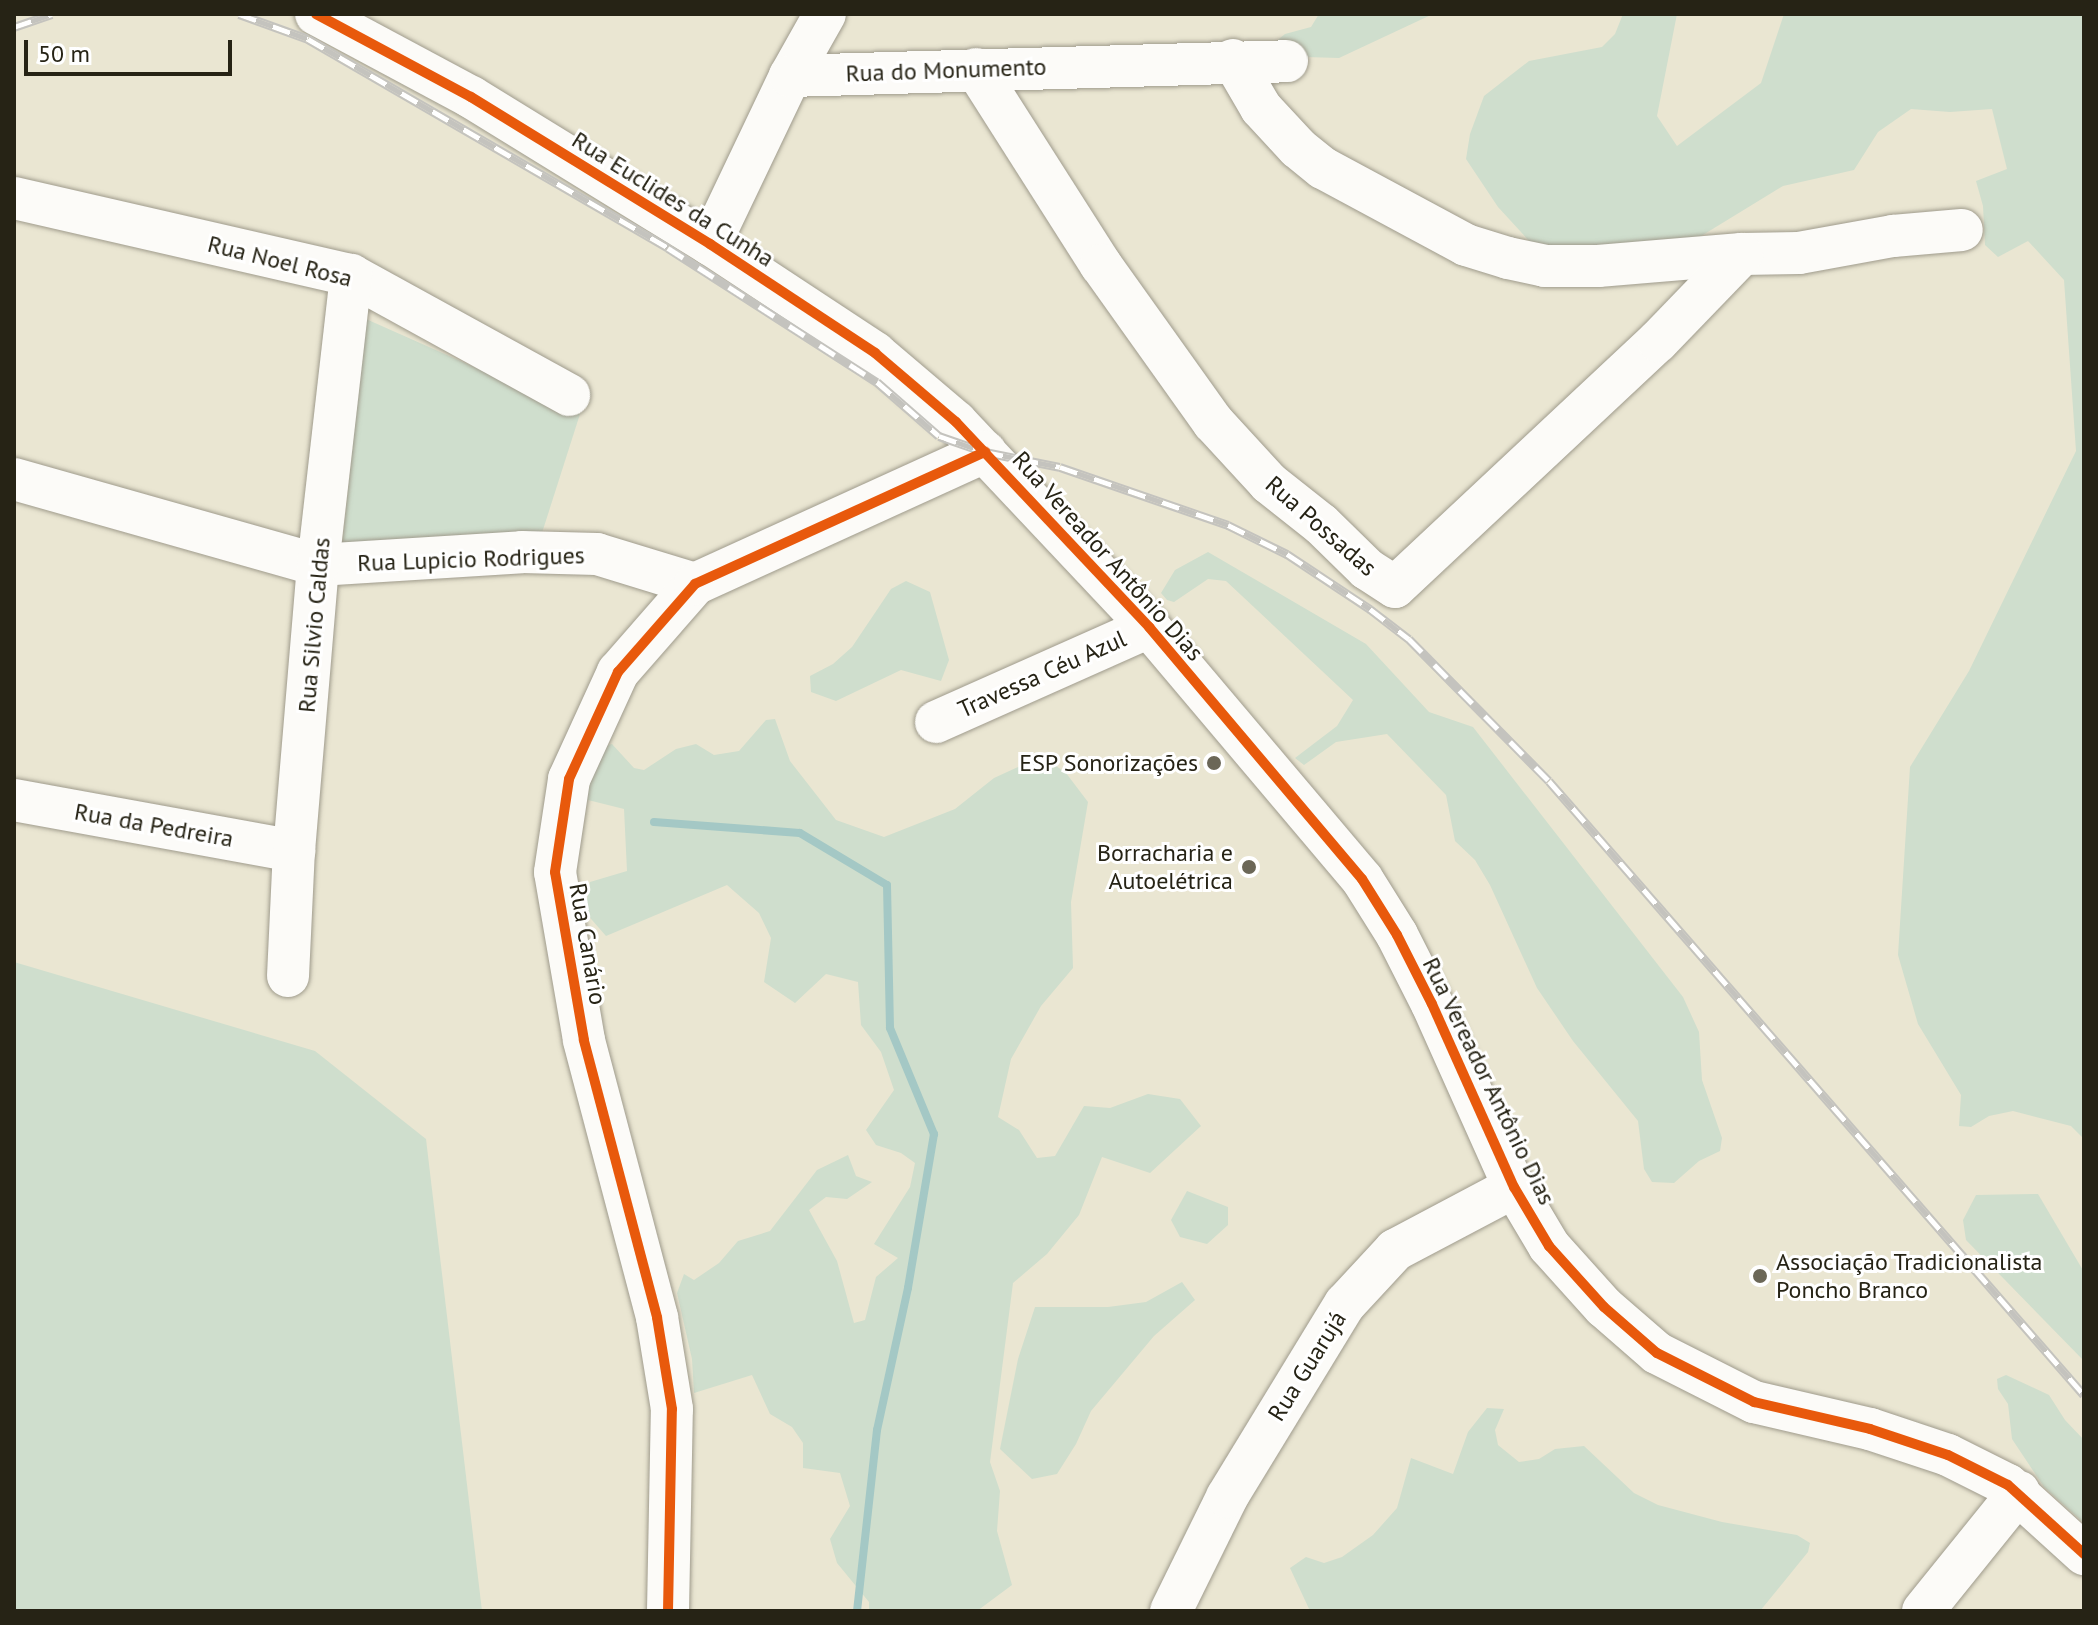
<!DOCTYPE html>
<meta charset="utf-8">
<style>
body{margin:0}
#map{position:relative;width:2098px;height:1625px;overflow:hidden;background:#eae6d2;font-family:"PT Sans",sans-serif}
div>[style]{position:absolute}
.green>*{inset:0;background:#cfdecd}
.stream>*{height:8px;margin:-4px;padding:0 4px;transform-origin:4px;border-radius:4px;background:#a4c8c5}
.roads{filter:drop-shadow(0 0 2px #9f9b8c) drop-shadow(0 0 2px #9f9b8c)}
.minor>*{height:42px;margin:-21px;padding:0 21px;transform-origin:21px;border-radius:21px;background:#fcfbf8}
.rail>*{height:9px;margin-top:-4.5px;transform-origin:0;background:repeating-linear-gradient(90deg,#fff 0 18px,#c4c3be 0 36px);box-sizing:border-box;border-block:2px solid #c4c3be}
.cycleway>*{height:10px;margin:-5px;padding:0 5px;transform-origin:5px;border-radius:5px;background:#e8590c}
.dots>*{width:22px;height:22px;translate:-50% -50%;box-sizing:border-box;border:4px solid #fff;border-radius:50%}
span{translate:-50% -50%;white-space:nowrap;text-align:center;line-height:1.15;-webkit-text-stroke:6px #fff;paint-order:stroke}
.street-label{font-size:24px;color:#262315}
.poi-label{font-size:24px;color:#262315}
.right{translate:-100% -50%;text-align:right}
.left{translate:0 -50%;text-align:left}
.frame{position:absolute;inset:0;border:16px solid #262315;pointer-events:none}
.scale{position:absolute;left:24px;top:40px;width:208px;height:36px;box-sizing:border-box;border:4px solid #262315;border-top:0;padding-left:10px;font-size:24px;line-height:28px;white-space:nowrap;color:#262315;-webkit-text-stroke:6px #fff;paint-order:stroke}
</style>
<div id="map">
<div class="green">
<div style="clip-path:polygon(1319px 14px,1433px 14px,1339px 58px,1272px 56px,1269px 47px,1285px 34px,1311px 27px)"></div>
<div style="clip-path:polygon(1623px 14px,1677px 14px,1657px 116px,1677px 146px,1761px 83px,1784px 14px,2084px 14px,2084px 1139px,2071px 1126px,2013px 1111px,1989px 1116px,1971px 1127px,1959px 1126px,1961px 1095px,1918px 1024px,1898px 955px,1910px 767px,1969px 671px,2076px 451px,2064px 280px,2028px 241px,1998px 257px,1985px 245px,1983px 206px,1976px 181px,2007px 169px,1992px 109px,1950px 112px,1911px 109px,1878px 132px,1854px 170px,1783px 186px,1693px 241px,1541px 254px,1498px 207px,1466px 159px,1470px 134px,1484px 96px,1529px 61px,1602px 47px,1615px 34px)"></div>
<div style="clip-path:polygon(366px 319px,580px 414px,541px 536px,341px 556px)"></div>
<div style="clip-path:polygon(1208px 552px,1366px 644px,1429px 712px,1473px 727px,1683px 997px,1699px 1032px,1702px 1080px,1722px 1138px,1720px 1151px,1699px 1161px,1674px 1183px,1652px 1182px,1644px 1169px,1638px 1121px,1573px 1041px,1537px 988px,1490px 885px,1475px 860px,1455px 841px,1446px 795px,1387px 734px,1336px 742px,1304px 765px,1295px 758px,1337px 726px,1353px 700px,1226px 581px,1208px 579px,1174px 602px,1167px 600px,1161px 593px,1175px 570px)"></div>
<div style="clip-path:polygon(906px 581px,930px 592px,949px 660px,941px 681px,901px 670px,836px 701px,811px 692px,810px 676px,833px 664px,852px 647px,891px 589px)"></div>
<div style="clip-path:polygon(775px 719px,790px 761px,836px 820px,884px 837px,955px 809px,994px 778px,1042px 756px,1066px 773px,1088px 802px,1071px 902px,1073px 968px,1041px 1006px,1011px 1059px,998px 1117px,1019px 1130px,1037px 1158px,1055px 1156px,1084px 1106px,1110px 1108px,1148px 1094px,1180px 1099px,1201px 1126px,1150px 1173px,1102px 1157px,1079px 1215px,1047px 1254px,1013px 1283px,990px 1462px,1000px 1491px,997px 1531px,1012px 1585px,977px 1611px,869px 1611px,869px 1602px,837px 1563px,830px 1539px,850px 1506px,840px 1473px,803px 1468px,803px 1443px,792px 1427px,770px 1414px,752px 1375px,694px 1393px,692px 1359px,677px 1293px,684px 1274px,694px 1280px,719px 1263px,738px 1241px,770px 1231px,817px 1170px,848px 1155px,856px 1176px,872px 1182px,847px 1199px,826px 1197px,809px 1210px,837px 1261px,854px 1323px,865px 1320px,876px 1277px,898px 1258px,874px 1244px,910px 1187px,915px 1163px,901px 1153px,876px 1145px,866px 1130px,894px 1090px,881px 1052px,861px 1025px,858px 982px,826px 974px,795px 1003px,764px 982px,771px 938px,759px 913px,727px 885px,606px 936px,585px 912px,590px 882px,627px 871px,624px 809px,584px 799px,605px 746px,612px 744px,634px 768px,644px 770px,676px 749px,696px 744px,714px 755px,739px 751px,766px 720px)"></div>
<div style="clip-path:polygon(14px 962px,315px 1051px,426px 1139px,482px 1611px,14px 1611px)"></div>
<div style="clip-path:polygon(1187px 1191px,1228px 1207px,1228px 1225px,1207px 1244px,1180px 1237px,1171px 1220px)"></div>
<div style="clip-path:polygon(2038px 1194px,2084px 1272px,2084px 1361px,1966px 1240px,1963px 1220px,1976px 1195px)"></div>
<div style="clip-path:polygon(1182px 1282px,1195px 1300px,1154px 1336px,1091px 1411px,1076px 1444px,1057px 1474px,1032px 1479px,1000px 1449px,1018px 1359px,1035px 1307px,1108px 1307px,1146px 1302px)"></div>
<div style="clip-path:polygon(2006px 1375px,2049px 1395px,2065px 1420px,2084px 1440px,2084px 1523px,2044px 1487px,2012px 1439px,2008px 1404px,1998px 1389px,1997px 1379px)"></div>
<div style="clip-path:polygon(1487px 1408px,1504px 1409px,1495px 1430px,1498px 1445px,1519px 1462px,1539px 1459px,1555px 1449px,1584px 1446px,1634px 1493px,1658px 1505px,1722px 1522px,1797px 1535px,1810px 1543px,1808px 1552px,1760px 1611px,1310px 1611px,1290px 1568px,1306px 1557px,1324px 1563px,1342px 1557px,1373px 1535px,1397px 1508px,1411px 1458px,1453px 1474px,1468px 1432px)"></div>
</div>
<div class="stream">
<div style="left:654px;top:822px;width:146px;rotate:4.3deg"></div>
<div style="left:800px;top:833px;width:101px;rotate:30.9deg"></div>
<div style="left:887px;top:885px;width:143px;rotate:88.8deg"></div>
<div style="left:890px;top:1028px;width:115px;rotate:67.5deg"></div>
<div style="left:934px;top:1134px;width:156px;rotate:99.6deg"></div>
<div style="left:908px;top:1288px;width:145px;rotate:102.3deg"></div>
<div style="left:877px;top:1430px;width:182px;rotate:96.3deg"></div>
</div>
<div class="roads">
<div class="minor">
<div style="left:316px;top:14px;width:176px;rotate:28.2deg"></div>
<div style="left:471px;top:97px;width:281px;rotate:31.6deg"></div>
<div style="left:710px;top:244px;width:198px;rotate:33.4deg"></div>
<div style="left:875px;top:353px;width:106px;rotate:40.4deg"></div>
<div style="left:956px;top:422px;width:282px;rotate:46.7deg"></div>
<div style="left:1149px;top:627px;width:330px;rotate:49.8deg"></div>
<div style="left:1362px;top:879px;width:66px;rotate:58deg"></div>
<div style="left:1397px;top:935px;width:77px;rotate:63.1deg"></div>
<div style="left:1432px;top:1004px;width:201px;rotate:65.9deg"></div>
<div style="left:1514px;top:1187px;width:69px;rotate:59.3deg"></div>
<div style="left:1549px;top:1246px;width:82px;rotate:48deg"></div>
<div style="left:1604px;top:1307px;width:70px;rotate:41deg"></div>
<div style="left:1657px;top:1353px;width:109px;rotate:26.8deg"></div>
<div style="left:1754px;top:1402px;width:119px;rotate:13.1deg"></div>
<div style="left:1870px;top:1429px;width:82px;rotate:18.4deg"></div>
<div style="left:1948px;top:1455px;width:67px;rotate:26.6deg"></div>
<div style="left:2008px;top:1485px;width:103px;rotate:42.2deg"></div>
<div style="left:1233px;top:60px;width:56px;rotate:59.7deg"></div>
<div style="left:1261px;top:108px;width:54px;rotate:47.2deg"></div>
<div style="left:1298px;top:148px;width:32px;rotate:39deg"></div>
<div style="left:1323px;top:168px;width:162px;rotate:28.3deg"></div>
<div style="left:1466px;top:245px;width:44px;rotate:17.2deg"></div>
<div style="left:1508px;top:258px;width:38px;rotate:12deg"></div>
<div style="left:1545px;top:266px;width:53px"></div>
<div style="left:1598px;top:266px;width:144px;rotate:-4.8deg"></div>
<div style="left:1742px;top:254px;width:57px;rotate:-1deg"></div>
<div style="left:1799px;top:253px;width:96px;rotate:-10.3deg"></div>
<div style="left:1893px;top:236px;width:69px;rotate:-5deg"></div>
<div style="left:976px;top:69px;width:232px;rotate:57.5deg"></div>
<div style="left:1101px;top:265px;width:193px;rotate:54.5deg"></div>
<div style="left:1213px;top:422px;width:83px;rotate:47.4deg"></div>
<div style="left:1269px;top:483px;width:66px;rotate:38.3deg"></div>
<div style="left:1321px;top:524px;width:64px;rotate:44.4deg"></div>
<div style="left:1367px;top:569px;width:33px;rotate:33deg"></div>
<div style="left:1395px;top:587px;width:360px;rotate:-43.1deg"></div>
<div style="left:1658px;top:341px;width:121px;rotate:-46deg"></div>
<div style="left:790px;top:76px;width:71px;rotate:-60.6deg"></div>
<div style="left:14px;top:198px;width:346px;rotate:12.9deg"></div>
<div style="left:351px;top:275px;width:249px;rotate:28.8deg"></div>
<div style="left:710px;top:244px;width:186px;rotate:-64.5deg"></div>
<div style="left:790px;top:76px;width:497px;rotate:-1.7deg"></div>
<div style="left:14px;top:479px;width:316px;rotate:15.8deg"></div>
<div style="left:318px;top:565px;width:204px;rotate:-3.6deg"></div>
<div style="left:522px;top:552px;width:75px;rotate:1.5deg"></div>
<div style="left:597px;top:554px;width:102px;rotate:17deg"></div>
<div style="left:936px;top:722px;width:233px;rotate:-24deg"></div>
<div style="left:14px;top:800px;width:285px;rotate:10.3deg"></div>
<div style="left:288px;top:976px;width:125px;rotate:-87.3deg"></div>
<div style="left:294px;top:851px;width:287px;rotate:-85.2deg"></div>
<div style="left:318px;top:565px;width:292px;rotate:-83.5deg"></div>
<div style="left:668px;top:1611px;width:202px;rotate:-88.9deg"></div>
<div style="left:672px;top:1409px;width:93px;rotate:-99.3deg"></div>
<div style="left:657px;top:1317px;width:286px;rotate:-104.8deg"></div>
<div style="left:584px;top:1040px;width:170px;rotate:-99.8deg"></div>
<div style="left:555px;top:872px;width:94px;rotate:-81.4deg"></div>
<div style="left:569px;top:779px;width:118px;rotate:-65.4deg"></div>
<div style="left:618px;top:672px;width:117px;rotate:-48.8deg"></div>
<div style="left:695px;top:584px;width:319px;rotate:-24.5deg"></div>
<div style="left:1171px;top:1611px;width:127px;rotate:-63.8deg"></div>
<div style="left:1227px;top:1497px;width:226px;rotate:-58.6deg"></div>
<div style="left:1345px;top:1304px;width:74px;rotate:-47.2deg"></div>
<div style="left:1395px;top:1250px;width:135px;rotate:-27.9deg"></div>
<div style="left:1923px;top:1611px;width:153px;rotate:-51.1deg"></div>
</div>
</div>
<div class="rail">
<div style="left:239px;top:14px;width:73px;rotate:19.9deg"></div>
<div style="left:308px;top:39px;width:416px;rotate:30.1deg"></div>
<div style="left:668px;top:248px;width:248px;rotate:32.7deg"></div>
<div style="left:877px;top:382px;width:82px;rotate:41.1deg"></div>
<div style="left:939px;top:436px;width:49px;rotate:19.2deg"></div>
<div style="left:985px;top:452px;width:76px;rotate:11.3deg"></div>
<div style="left:1060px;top:467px;width:178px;rotate:19deg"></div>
<div style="left:1228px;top:525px;width:66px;rotate:26.2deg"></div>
<div style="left:1287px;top:554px;width:100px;rotate:33.5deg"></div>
<div style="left:1370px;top:609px;width:49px;rotate:37.6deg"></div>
<div style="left:1409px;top:639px;width:199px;rotate:45.4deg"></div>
<div style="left:1549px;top:781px;width:814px;rotate:48.93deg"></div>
<div style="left:14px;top:27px;width:40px;rotate:-18.9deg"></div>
</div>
<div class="cycleway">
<div style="left:316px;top:14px;width:176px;rotate:28.2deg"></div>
<div style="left:471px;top:97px;width:281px;rotate:31.6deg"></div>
<div style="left:710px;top:244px;width:198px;rotate:33.4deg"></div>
<div style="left:875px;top:353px;width:106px;rotate:40.4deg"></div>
<div style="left:956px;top:422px;width:282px;rotate:46.7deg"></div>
<div style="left:1149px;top:627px;width:330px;rotate:49.8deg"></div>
<div style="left:1362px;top:879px;width:66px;rotate:58deg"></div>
<div style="left:1397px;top:935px;width:77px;rotate:63.1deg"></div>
<div style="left:1432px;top:1004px;width:201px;rotate:65.9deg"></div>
<div style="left:1514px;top:1187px;width:69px;rotate:59.3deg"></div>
<div style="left:1549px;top:1246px;width:82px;rotate:48deg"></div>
<div style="left:1604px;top:1307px;width:70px;rotate:41deg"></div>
<div style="left:1657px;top:1353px;width:109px;rotate:26.8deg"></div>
<div style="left:1754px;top:1402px;width:119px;rotate:13.1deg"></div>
<div style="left:1870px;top:1429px;width:82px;rotate:18.4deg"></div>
<div style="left:1948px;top:1455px;width:67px;rotate:26.6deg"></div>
<div style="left:2008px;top:1485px;width:103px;rotate:42.2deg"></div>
<div style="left:668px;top:1611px;width:202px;rotate:-88.9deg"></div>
<div style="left:672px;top:1409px;width:93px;rotate:-99.3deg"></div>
<div style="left:657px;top:1317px;width:286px;rotate:-104.8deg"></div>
<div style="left:584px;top:1040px;width:170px;rotate:-99.8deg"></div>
<div style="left:555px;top:872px;width:94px;rotate:-81.4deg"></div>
<div style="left:569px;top:779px;width:118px;rotate:-65.4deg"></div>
<div style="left:618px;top:672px;width:117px;rotate:-48.8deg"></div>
<div style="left:695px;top:584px;width:319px;rotate:-24.5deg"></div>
</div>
<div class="dots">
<div style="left:1214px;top:763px;background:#6b6757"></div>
<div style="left:1249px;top:867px;background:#6b6757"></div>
<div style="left:1760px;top:1276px;background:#6b6757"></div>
</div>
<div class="street-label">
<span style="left:946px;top:70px;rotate:-2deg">Rua do Monumento</span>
<span style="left:673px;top:199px;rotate:32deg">Rua Euclides da Cunha</span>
<span style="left:280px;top:261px;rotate:14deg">Rua Noel Rosa</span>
<span style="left:1321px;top:526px;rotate:41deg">Rua Possadas</span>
<span style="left:1108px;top:556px;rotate:48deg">Rua Vereador Antônio Dias</span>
<span style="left:471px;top:559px;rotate:-2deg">Rua Lupicio Rodrigues</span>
<span style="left:314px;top:625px;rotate:-85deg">Rua Silvio Caldas</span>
<span style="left:1042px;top:674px;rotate:-24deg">Travessa Céu Azul</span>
<span style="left:154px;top:825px;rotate:10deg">Rua da Pedreira</span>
<span style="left:588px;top:944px;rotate:80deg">Rua Canário</span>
<span style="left:1489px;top:1081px;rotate:64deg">Rua Vereador Antônio Dias</span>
<span style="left:1307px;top:1366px;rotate:-58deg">Rua Guarujá</span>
</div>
<div class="poi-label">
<span class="right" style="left:1198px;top:763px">ESP Sonorizações</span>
<span class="right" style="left:1233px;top:867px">Borracharia e<br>Autoelétrica</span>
<span class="left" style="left:1776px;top:1276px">Associação Tradicionalista<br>Poncho Branco</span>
</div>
<div class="frame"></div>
<div class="scale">50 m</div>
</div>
